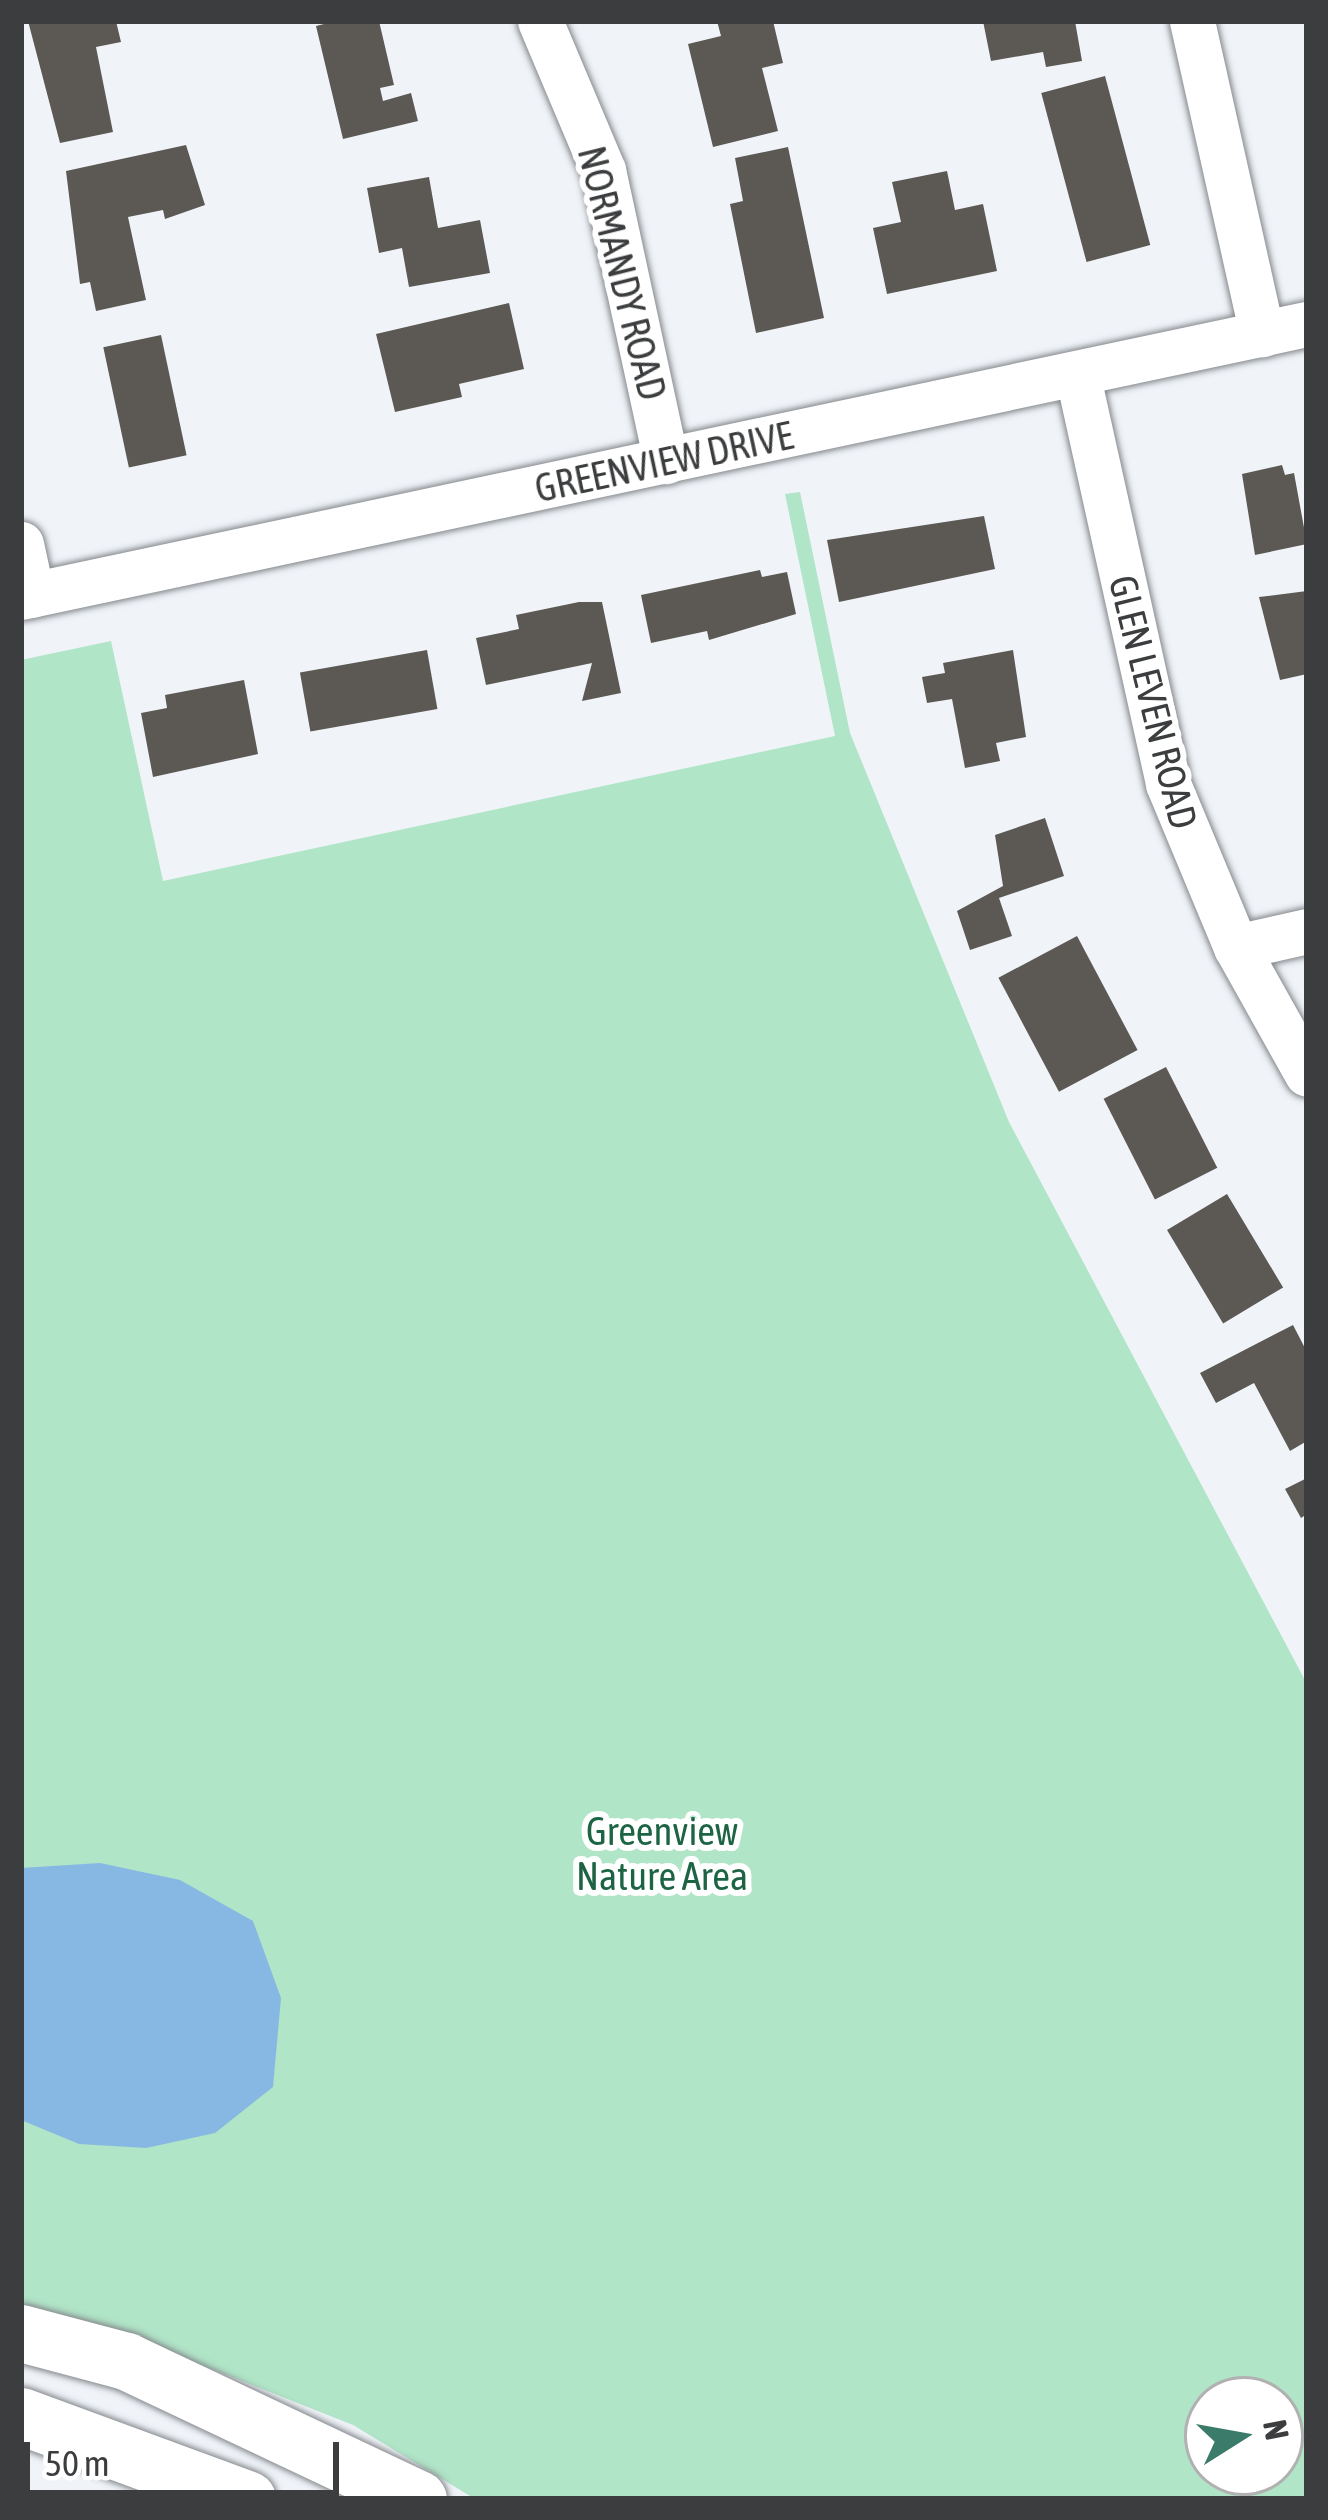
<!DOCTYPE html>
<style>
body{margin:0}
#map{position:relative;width:1328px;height:2520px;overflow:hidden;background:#f0f4f9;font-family:"Asap Condensed",sans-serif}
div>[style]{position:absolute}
.green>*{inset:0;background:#b0e5c7}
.water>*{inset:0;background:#87b8e3}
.building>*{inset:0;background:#5c5854;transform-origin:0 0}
.roads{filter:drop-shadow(0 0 3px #85898d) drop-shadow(0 0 3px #85898d)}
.minor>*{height:45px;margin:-22.5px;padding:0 22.5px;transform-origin:22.5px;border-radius:22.5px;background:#fff}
.tertiary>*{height:57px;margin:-28.5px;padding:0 28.5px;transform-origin:28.5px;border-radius:28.5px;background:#fff}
span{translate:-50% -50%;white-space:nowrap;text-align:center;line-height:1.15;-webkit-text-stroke:12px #fff;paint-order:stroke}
.street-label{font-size:39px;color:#3b3d3e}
.park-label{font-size:39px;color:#1c6444}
.frame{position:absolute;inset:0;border:24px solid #3b3d3e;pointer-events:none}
.north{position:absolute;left:1184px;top:2376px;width:120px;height:120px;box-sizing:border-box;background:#fff;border:3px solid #b1b1b2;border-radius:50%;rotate:79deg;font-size:33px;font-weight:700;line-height:48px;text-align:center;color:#3b3d3e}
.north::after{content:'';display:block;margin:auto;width:42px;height:54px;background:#3b7b69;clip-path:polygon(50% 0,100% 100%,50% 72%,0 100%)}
.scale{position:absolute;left:24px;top:2442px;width:315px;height:54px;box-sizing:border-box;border:6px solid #3b3d3e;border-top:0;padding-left:15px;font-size:36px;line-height:42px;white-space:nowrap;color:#3b3d3e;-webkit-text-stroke:9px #fff;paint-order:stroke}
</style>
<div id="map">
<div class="green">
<div style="clip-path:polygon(evenodd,800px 492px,850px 733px,1009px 1122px,1307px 1684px,1307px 2499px,475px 2499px,353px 2425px,113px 2330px,21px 2304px,21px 660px,111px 641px,163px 881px,835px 736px,785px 494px,800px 492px,1208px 2400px,1280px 2400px,1280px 2472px,1208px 2472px,1208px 2400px)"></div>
</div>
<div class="water">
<div style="clip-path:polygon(100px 1863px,180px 1880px,253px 1921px,281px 1998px,273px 2087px,215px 2133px,146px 2148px,79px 2144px,21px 2120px,21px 1868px)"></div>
</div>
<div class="building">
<div style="clip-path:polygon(28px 21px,116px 21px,121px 42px,96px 47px,113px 132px,60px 143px)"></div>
<div style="clip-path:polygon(336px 21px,379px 21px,394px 85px,380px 88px,383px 101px,411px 93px,418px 121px,343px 139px,316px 26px)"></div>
<div style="clip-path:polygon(717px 21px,773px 21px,783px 63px,762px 68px,778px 131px,713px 147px,688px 44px,721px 36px)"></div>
<div style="clip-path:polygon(983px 21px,1075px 21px,1082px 61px,1046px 67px,1043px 52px,991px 61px)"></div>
<div style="left:1105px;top:76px;width:175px;height:66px;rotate:75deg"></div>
<div style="clip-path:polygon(186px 145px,205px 205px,165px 219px,163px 210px,128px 217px,146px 300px,96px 311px,90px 282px,80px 284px,66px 171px)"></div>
<div style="clip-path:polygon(788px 147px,824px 318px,756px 333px,730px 204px,743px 201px,735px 158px)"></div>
<div style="clip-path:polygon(947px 171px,955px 210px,983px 204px,997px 271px,887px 294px,873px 228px,901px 222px,892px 182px)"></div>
<div style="clip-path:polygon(429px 177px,438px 228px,480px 220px,490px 273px,409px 287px,402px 248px,379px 253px,367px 188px)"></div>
<div style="clip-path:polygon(509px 303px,524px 369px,459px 384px,462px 397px,395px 412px,376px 334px)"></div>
<div style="left:161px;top:335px;width:123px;height:59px;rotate:78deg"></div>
<div style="clip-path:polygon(1282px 465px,1285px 475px,1294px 473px,1307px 544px,1255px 555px,1242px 474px)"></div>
<div style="clip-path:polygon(984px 516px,995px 569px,839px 602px,827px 540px)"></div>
<div style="clip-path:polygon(760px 570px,762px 577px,787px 572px,796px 614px,709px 640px,707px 631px,651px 643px,641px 595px)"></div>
<div style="clip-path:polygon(1307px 591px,1307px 674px,1280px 680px,1259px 597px)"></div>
<div style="clip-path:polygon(579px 602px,602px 602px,621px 693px,582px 701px,592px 663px,486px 685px,476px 638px,519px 629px,516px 615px)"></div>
<div style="left:427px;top:650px;width:60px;height:129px;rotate:80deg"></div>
<div style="clip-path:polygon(1013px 650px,1026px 737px,996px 743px,1000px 761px,965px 768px,952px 699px,927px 703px,922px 677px,945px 673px,943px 663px)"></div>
<div style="clip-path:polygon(244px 680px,258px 754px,153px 777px,141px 713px,167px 708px,165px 695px)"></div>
<div style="clip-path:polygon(1045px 818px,1064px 876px,999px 898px,1012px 936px,970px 950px,957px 911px,1003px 886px,995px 835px)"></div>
<div style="left:1077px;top:936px;width:129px;height:89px;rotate:62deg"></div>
<div style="left:1166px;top:1067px;width:113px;height:70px;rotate:63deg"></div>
<div style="left:1227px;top:1194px;width:109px;height:70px;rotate:59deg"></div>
<div style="clip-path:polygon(1293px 1325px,1307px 1352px,1307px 1441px,1290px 1451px,1254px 1383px,1216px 1403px,1200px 1373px)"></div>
<div style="clip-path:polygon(1307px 1478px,1307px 1514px,1301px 1518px,1285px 1489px)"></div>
</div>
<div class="roads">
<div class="minor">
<div style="left:540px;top:21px;width:162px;rotate:67.1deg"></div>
<div style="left:603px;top:170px;width:298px;rotate:77.8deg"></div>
<div style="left:1192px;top:21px;width:321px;rotate:77.4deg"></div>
<div style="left:1078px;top:377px;width:417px;rotate:77.5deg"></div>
<div style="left:1168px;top:784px;width:177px;rotate:67.4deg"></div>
<div style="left:1236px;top:947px;width:145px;rotate:60.8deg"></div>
<div style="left:21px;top:544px;width:52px;rotate:77.8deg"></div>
<div style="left:21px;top:597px;width:1315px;rotate:-11.99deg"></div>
<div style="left:1236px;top:947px;width:73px;rotate:-12.7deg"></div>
</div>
<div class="tertiary">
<div style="left:21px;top:2333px;width:109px;rotate:14.9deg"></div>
<div style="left:126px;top:2361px;width:323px;rotate:25.3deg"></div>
<div style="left:21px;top:2416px;width:241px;rotate:20.2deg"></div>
</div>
</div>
<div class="street-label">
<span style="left:622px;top:273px;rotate:76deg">NORMANDY ROAD</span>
<span style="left:664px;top:462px;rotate:-12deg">GREENVIEW DRIVE</span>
<span style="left:1153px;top:702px;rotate:76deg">GLEN LEVEN ROAD</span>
</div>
<div class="park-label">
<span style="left:662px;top:1854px">Greenview<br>Nature Area</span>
</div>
<div class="frame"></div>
<div class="north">N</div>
<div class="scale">50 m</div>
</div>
